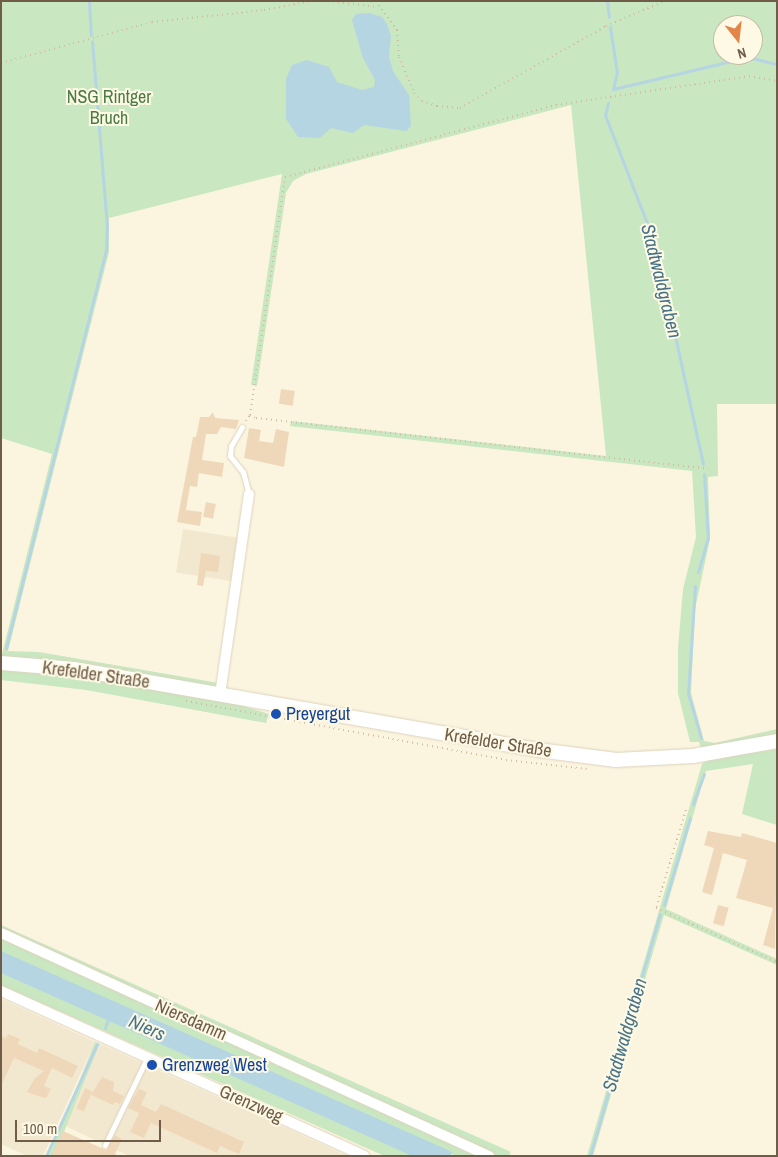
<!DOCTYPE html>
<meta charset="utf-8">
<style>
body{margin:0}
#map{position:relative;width:778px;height:1157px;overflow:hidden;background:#fbf5e0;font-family:"Archivo Narrow",sans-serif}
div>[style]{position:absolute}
.residential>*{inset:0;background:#f2e8cf;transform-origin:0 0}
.green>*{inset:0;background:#c9e7c0;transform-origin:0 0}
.water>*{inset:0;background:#b6d5e3;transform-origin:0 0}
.stream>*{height:3px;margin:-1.5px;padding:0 1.5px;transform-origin:1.5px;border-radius:1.5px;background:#b6d5e3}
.building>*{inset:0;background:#efd8b9;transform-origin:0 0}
.path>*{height:2px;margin-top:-1px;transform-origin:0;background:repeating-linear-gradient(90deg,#d3bb9d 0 1px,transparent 0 5px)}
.roads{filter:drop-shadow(0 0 1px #ded2bd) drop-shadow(0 0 1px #ded2bd)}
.service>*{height:5px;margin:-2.5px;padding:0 2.5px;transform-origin:2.5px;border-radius:2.5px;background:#fff}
.minor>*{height:10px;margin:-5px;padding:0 5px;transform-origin:5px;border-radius:5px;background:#fff}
.secondary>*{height:14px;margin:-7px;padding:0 7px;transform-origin:7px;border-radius:7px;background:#fff}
.dots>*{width:14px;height:14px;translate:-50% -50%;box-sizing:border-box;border:2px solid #fef9e5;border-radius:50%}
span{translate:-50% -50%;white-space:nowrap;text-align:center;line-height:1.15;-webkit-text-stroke:4px #fef9e5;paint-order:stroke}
.park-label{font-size:18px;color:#4b7b44}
.street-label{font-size:18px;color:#705d49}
.transit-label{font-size:18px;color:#164399}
.left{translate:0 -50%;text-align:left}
.water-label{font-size:19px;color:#47738a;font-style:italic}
.frame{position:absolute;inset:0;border:2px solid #705d49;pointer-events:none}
.north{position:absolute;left:713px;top:15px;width:50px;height:50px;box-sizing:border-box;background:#fef9e5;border:1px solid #c5bba7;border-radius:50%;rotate:164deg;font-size:14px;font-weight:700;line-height:20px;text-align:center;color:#705d49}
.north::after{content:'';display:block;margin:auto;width:18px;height:22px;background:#e18549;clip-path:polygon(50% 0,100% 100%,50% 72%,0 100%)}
.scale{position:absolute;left:15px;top:1120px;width:146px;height:22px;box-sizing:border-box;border:2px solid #705d49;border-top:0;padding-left:6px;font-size:15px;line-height:18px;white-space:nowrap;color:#705d49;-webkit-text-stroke:4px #fef9e5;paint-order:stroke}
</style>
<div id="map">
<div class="residential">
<div style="left:183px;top:529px;width:58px;height:44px;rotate:9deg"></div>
<div style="clip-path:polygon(1px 999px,95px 1042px,43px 1156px,27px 1156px,1px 1144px)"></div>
<div style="clip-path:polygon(100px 1044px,347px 1156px,129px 1156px,63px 1125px)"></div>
</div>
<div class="green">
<div style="clip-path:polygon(evenodd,1px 1px,777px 1px,777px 404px,717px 404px,718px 476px,708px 477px,710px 539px,695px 609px,691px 693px,704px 741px,715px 743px,777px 729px,777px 737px,702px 751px,699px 742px,690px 742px,678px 693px,678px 648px,683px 589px,696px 537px,692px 471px,290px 426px,291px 421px,606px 456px,571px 105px,306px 174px,293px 181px,286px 193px,257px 386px,251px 385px,282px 174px,109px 218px,109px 252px,8px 651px,39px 652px,219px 683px,213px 687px,1px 658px,52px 454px,1px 438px,1px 1px,723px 25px,753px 25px,753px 55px,723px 55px,723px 25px)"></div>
<div style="clip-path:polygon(1px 669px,72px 675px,240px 705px,269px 714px,266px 723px,86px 690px,1px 680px)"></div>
<div style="clip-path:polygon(777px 749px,777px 825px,742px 814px,753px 764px,706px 771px,666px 909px,777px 959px,777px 965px,664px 915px,593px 1156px,587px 1156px,702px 764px,708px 760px)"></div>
<div style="left:1px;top:925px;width:558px;height:26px;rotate:24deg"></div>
<div style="left:1px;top:971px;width:448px;height:13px;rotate:24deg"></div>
<div style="left:95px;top:1042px;width:5px;height:125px;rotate:22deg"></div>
</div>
<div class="water">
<div style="clip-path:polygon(369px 13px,382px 17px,387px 24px,391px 36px,389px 57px,393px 71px,409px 95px,411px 126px,406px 131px,364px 125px,353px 133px,331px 128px,320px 138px,298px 137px,286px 119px,286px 79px,292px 65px,307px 60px,329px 67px,337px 82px,362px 90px,374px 87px,375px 80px,363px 58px,352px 20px,356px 14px)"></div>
<div style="left:1px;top:951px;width:494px;height:20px;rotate:24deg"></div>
</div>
<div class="stream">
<div style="left:89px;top:1px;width:34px;rotate:87deg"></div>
<div style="left:607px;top:1px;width:16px;rotate:83deg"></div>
<div style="left:610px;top:27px;width:46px;rotate:81.2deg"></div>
<div style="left:617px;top:72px;width:17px;rotate:103deg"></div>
<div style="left:613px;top:89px;width:139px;rotate:-13.3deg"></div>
<div style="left:748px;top:57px;width:30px;rotate:14deg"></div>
<div style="left:608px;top:103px;width:12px;rotate:104deg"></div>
<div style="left:605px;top:115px;width:138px;rotate:68.8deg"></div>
<div style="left:655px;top:244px;width:225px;rotate:77.7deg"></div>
<div style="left:698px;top:572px;width:35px;rotate:-74deg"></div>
<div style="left:708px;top:538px;width:64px;rotate:-93.6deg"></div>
<div style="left:695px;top:586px;width:107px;rotate:93.7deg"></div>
<div style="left:688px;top:693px;width:47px;rotate:73.9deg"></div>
<div style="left:6px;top:648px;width:409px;rotate:-75.9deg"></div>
<div style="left:106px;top:251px;width:24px;rotate:-88deg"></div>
<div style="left:107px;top:227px;width:186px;rotate:-94.6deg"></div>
<div style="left:693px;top:804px;width:32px;rotate:-70deg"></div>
<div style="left:664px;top:905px;width:91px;rotate:-73.4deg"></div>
<div style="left:105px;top:1028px;width:12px;rotate:-70deg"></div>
<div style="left:46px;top:1156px;width:123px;rotate:-65.5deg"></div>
<div style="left:590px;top:1156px;width:252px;rotate:-73.9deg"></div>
</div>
<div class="building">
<div style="left:281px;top:389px;width:14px;height:15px;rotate:8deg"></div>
<div style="clip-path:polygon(213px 412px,215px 418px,239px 420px,236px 429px,221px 427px,217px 434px,206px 434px,202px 460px,224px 463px,222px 477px,199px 473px,197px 487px,190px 486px,186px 510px,202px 512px,200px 526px,177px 522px,193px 437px,196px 437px,200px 417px,209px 417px)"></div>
<div style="clip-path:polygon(249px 428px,261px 430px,259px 441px,273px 443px,276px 429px,289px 432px,284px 467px,244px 458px)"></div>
<div style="left:206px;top:502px;width:10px;height:15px;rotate:11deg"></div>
<div style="clip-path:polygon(201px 553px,220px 556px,218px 572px,206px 571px,203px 586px,197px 585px)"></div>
<div style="clip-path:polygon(708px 831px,741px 837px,742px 833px,777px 843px,775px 949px,763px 945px,773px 908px,736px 898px,747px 860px,723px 853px,712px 895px,702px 892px,714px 848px,704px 845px)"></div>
<div style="left:718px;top:905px;width:11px;height:19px;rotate:15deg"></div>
<div style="clip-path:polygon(8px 1034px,20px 1039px,18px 1044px,37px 1053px,39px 1048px,78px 1066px,72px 1078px,52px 1068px,44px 1086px,51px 1089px,46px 1098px,35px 1095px,27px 1092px,35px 1078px,44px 1071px,14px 1058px,1px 1086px,1px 1036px,6px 1038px)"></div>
<div style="clip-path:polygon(102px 1077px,114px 1082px,113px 1091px,124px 1096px,120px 1104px,115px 1102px,113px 1105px,91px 1095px)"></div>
<div style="left:85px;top:1088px;width:8px;height:22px;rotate:23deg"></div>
<div style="clip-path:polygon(139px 1089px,147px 1092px,141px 1105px,156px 1112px,161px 1104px,244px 1142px,239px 1154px,220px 1146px,217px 1153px,151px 1123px,144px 1138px,130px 1132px,139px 1113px,128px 1108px)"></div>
<div style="clip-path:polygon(63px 1131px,106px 1150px,115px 1135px,122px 1139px,115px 1154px,119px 1156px,52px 1156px)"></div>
</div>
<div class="path">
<div style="left:328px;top:1px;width:50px;rotate:6.8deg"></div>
<div style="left:376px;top:1px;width:36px;rotate:54deg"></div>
<div style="left:397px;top:30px;width:27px;rotate:86deg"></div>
<div style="left:399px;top:57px;width:39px;rotate:67deg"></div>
<div style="left:414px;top:93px;width:11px;rotate:45deg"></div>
<div style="left:422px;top:101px;width:16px;rotate:18deg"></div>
<div style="left:437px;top:106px;width:23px;rotate:5deg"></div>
<div style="left:460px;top:108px;width:167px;rotate:-29.3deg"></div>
<div style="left:606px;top:26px;width:64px;rotate:-23deg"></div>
<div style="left:1px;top:63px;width:156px;rotate:-15.2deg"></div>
<div style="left:152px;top:22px;width:113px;rotate:-6.1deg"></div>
<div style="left:264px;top:10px;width:49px;rotate:-10.6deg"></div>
<div style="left:250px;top:415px;width:7px;rotate:27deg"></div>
<div style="left:256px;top:418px;width:455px;rotate:6.4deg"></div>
<div style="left:246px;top:421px;width:7px;rotate:-56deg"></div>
<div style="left:250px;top:415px;width:241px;rotate:-81.6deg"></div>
<div style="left:285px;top:177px;width:280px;rotate:-14.9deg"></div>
<div style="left:556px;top:105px;width:195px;rotate:-8.5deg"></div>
<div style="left:749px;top:76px;width:28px;rotate:10deg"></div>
<div style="left:186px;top:701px;width:325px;rotate:10.4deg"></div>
<div style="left:506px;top:760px;width:82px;rotate:6.3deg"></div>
<div style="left:686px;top:810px;width:102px;rotate:107deg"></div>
<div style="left:656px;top:908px;width:133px;rotate:24.1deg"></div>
</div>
<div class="roads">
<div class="service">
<div style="left:242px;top:427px;width:22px;rotate:120deg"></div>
<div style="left:231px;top:446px;width:10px;rotate:96deg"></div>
<div style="left:230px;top:456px;width:21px;rotate:51deg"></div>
<div style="left:243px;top:472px;width:23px;rotate:75deg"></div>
<div style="left:105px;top:1145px;width:97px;rotate:-64.2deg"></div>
</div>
<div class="minor">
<div style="left:220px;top:695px;width:203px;rotate:-81.8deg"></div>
<div style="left:1px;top:933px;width:537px;rotate:24.56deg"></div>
<div style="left:1px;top:991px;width:399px;rotate:24.4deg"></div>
</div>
<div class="secondary">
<div style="left:1px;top:663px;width:73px;rotate:4.7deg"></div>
<div style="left:74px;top:669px;width:471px;rotate:9.9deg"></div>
<div style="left:538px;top:750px;width:79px;rotate:7.3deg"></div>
<div style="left:616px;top:760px;width:77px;rotate:-3deg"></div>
<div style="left:693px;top:756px;width:85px;rotate:-10.1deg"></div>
</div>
</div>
<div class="dots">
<div style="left:276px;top:714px;background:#1a4fb4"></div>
<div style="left:152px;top:1065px;background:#1a4fb4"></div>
</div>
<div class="park-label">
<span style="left:109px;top:108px">NSG Rintger<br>Bruch</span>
</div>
<div class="street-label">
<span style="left:96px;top:675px;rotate:8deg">Krefelder Straße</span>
<span style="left:498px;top:743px;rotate:9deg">Krefelder Straße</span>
<span style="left:191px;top:1020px;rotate:24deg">Niersdamm</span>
<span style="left:251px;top:1104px;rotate:24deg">Grenzweg</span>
</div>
<div class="transit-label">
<span class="left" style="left:286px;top:714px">Preyergut</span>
<span class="left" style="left:162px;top:1065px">Grenzweg West</span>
</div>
<div class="water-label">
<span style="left:661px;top:281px;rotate:76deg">Stadtwaldgraben</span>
<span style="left:147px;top:1028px;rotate:24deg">Niers</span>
<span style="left:625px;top:1035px;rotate:-74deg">Stadtwaldgraben</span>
</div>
<div class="frame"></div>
<div class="north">N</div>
<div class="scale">100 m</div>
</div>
